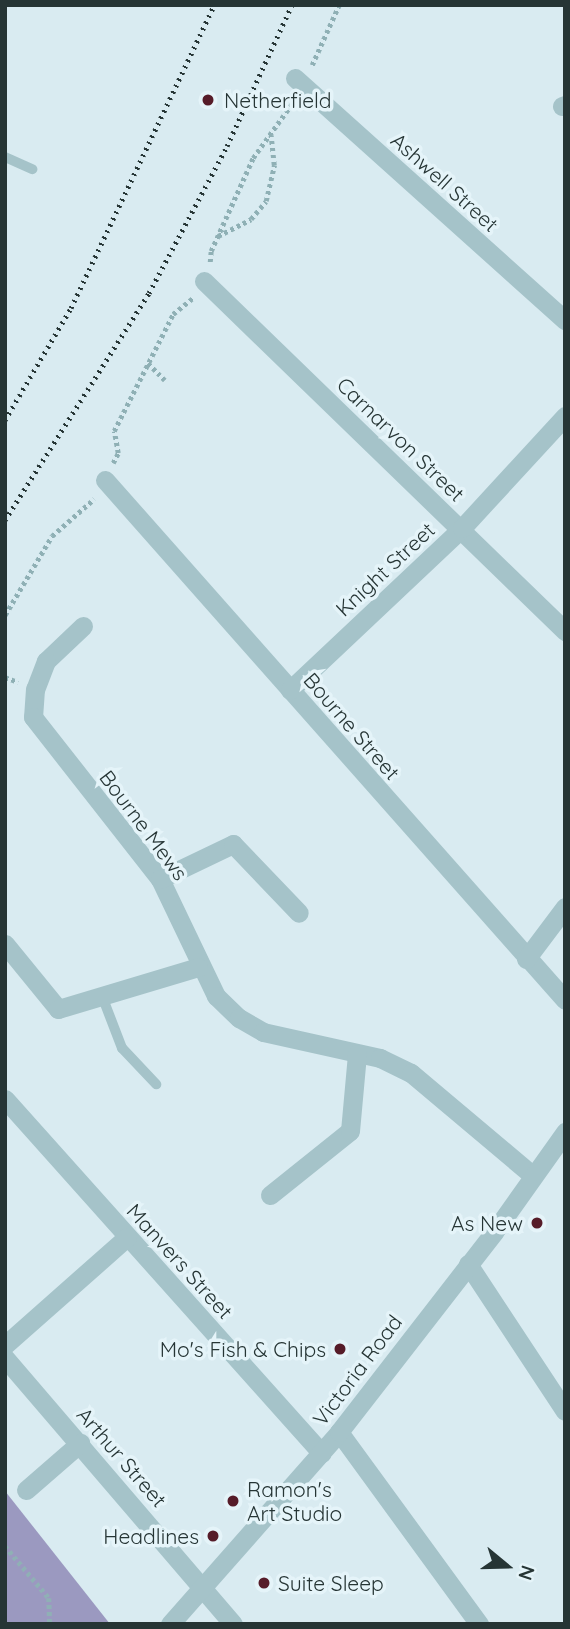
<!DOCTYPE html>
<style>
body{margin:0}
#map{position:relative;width:570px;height:1629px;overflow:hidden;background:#d9ebf1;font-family:Quicksand,sans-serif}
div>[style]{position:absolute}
.green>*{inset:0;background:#9b99c0}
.path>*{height:4.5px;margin-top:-2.25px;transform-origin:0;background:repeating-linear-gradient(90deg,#8fb0b5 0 3.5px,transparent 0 7px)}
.service>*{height:10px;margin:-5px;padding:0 5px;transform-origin:5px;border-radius:5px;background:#a5c3c9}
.minor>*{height:19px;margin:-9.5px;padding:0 9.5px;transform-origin:9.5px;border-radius:9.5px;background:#a5c3c9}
.tertiary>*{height:19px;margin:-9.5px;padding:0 9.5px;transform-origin:9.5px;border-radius:9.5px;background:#a5c3c9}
.rail>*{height:5px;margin-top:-2.5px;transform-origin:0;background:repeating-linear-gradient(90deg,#263535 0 2px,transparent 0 7px)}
.dots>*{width:19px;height:19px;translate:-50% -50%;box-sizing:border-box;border:4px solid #e5f4f9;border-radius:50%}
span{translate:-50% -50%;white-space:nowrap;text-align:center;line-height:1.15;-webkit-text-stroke:7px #e5f4f9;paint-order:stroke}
.poi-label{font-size:21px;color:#263535}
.left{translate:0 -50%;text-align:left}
.right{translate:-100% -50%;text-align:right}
.street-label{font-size:21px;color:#263535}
.frame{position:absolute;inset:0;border:7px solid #263535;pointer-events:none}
.north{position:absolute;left:472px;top:1531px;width:70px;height:70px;-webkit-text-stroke:5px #e5f4f9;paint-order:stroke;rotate:109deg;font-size:19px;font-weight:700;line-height:28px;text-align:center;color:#263535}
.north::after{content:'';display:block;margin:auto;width:24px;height:32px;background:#263535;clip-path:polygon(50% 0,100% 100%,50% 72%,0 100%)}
</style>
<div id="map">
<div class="green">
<div style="clip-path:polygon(5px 1491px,110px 1624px,5px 1624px)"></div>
</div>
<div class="path">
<div style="left:312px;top:65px;width:66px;rotate:-65.8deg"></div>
<div style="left:218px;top:236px;width:37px;rotate:-27deg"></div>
<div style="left:251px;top:219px;width:23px;rotate:-50deg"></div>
<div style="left:266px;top:201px;width:37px;rotate:-77deg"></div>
<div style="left:274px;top:165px;width:30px;rotate:-96deg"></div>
<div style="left:210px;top:262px;width:11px;rotate:-85deg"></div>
<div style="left:211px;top:251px;width:102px;rotate:-65.7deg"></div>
<div style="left:253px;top:158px;width:70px;rotate:-54.3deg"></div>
<div style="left:148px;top:363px;width:24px;rotate:45deg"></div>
<div style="left:113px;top:463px;width:11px;rotate:-63deg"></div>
<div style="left:118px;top:453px;width:22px;rotate:-100deg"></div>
<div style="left:114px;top:431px;width:131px;rotate:-63.2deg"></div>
<div style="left:173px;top:314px;width:26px;rotate:-39deg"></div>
<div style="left:5px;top:615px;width:92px;rotate:-59.3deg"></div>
<div style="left:52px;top:536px;width:56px;rotate:-41.4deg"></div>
<div style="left:5px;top:677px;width:14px;rotate:21deg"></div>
<div style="left:5px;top:1546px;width:68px;rotate:49.8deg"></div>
<div style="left:49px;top:1598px;width:26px;rotate:88deg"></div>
</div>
<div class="service">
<div style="left:5px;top:157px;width:30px;rotate:24deg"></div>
<div style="left:102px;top:996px;width:56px;rotate:69deg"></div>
<div style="left:122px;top:1048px;width:50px;rotate:46.6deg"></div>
</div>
<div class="minor">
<div style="left:295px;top:78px;width:363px;rotate:41.9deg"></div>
<div style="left:562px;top:106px;width:3px;rotate:-18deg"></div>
<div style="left:204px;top:281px;width:503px;rotate:44.11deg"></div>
<div style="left:105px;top:480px;width:694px;rotate:48.5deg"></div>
<div style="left:83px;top:626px;width:51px;rotate:136.6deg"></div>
<div style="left:46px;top:661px;width:30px;rotate:111deg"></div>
<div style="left:35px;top:689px;width:28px;rotate:94deg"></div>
<div style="left:33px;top:717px;width:206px;rotate:51.9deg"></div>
<div style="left:160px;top:879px;width:130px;rotate:64.4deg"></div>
<div style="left:216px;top:996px;width:32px;rotate:44deg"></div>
<div style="left:239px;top:1018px;width:28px;rotate:30deg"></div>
<div style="left:263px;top:1032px;width:120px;rotate:12.5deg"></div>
<div style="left:380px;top:1058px;width:34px;rotate:26deg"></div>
<div style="left:411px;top:1073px;width:158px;rotate:40.1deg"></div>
<div style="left:290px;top:690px;width:236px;rotate:-43.3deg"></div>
<div style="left:462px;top:528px;width:152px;rotate:-47.4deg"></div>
<div style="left:160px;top:879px;width:81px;rotate:-25.6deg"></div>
<div style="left:233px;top:844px;width:95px;rotate:46.3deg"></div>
<div style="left:5px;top:944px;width:84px;rotate:50.8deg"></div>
<div style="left:58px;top:1009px;width:146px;rotate:-16.7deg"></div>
<div style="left:526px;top:959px;width:65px;rotate:-53.1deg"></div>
<div style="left:5px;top:1099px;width:475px;rotate:48.2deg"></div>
<div style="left:270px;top:1195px;width:102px;rotate:-38.7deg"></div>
<div style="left:350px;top:1131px;width:77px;rotate:-84.8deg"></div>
<div style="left:468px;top:1264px;width:176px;rotate:56.6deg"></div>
<div style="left:5px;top:1345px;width:163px;rotate:-41.5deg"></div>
<div style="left:5px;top:1358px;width:350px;rotate:49.4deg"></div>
<div style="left:339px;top:1432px;width:238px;rotate:53.9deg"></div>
<div style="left:26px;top:1490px;width:72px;rotate:-41deg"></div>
</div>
<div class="tertiary">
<div style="left:170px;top:1624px;width:256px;rotate:-48.6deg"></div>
<div style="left:339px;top:1432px;width:253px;rotate:-52.2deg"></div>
<div style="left:494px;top:1232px;width:123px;rotate:-54.6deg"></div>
</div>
<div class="rail">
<div style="left:5px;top:420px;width:130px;rotate:-59.5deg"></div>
<div style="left:71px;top:308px;width:335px;rotate:-64.7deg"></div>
<div style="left:5px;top:520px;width:269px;rotate:-57.6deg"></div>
<div style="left:149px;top:293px;width:166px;rotate:-62deg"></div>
<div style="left:227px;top:146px;width:155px;rotate:-65.3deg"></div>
</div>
<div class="dots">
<div style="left:208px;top:100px;background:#561c29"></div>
<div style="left:537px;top:1223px;background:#561c29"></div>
<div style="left:340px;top:1349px;background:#561c29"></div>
<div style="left:233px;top:1501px;background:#561c29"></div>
<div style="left:213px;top:1536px;background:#561c29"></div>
<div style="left:264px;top:1583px;background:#561c29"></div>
</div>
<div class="poi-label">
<span class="left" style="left:224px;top:100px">Netherfield</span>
<span class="right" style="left:523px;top:1223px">As New</span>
<span class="right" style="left:326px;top:1349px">Mo's Fish &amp; Chips</span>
<span class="left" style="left:247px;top:1501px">Ramon's<br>Art Studio</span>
<span class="right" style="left:199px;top:1536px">Headlines</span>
<span class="left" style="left:278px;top:1583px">Suite Sleep</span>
</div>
<div class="street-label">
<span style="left:445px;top:182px;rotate:42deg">Ashwell Street</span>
<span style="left:401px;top:439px;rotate:44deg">Carnarvon Street</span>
<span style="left:385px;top:569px;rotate:-43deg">Knight Street</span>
<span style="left:352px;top:726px;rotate:49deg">Bourne Street</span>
<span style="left:144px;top:825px;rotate:53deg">Bourne Mews</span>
<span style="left:180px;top:1261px;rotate:48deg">Manvers Street</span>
<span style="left:357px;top:1370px;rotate:-53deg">Victoria Road</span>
<span style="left:122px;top:1457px;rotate:49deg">Arthur Street</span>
</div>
<div class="frame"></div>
<div class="north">N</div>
</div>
